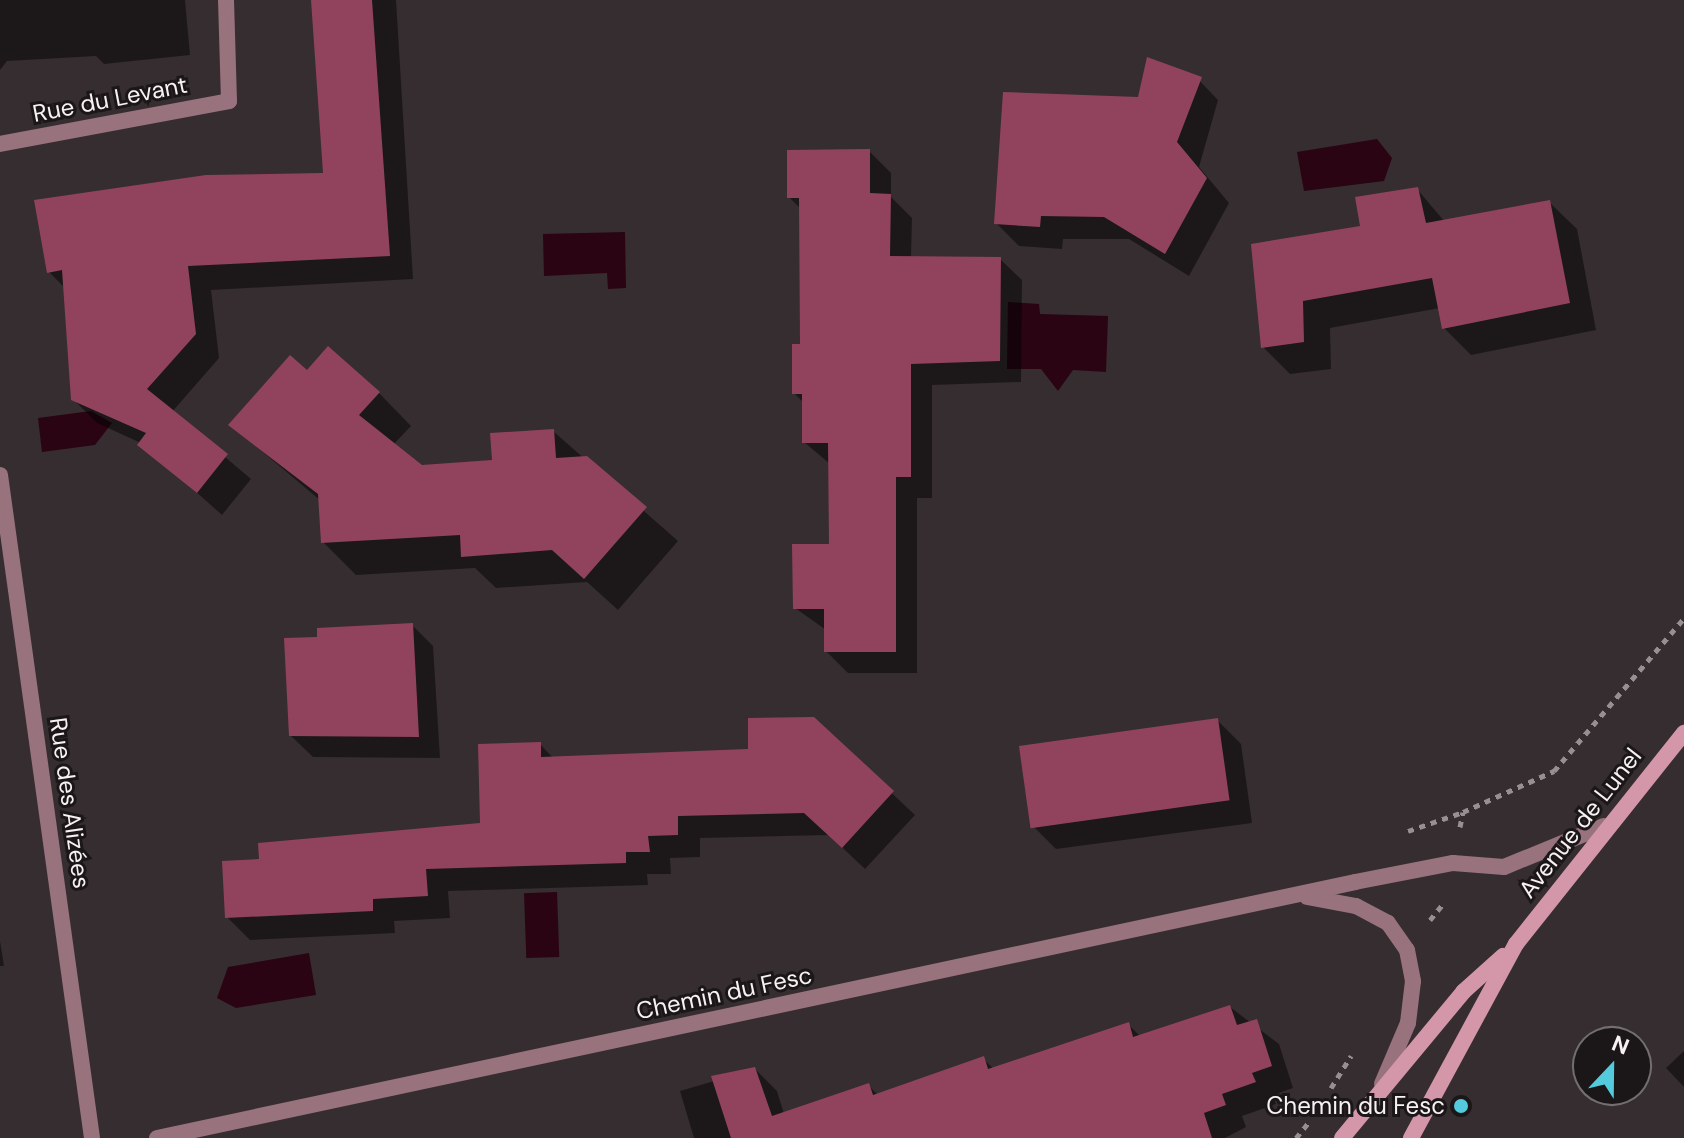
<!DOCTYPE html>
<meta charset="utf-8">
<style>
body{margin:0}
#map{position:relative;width:1684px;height:1138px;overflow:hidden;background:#362d30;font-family:"DM Sans",sans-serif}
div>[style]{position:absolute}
.water>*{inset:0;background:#2a0413;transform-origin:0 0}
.shadow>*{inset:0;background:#0007}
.building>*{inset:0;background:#91435e;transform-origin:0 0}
.path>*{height:5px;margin-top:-2.5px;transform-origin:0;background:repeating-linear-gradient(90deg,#978f92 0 6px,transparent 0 12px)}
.street>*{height:16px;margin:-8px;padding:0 8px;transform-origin:8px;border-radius:8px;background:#98727d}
.secondary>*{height:16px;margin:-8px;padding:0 8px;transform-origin:8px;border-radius:8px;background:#d397a9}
.dots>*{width:22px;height:22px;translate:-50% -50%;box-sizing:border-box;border:4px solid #1b1718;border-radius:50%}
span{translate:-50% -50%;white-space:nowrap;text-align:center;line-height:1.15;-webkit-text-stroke:6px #1b1718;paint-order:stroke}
.street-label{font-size:24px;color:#f7f1f3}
.poi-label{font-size:24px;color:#f7f1f3}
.right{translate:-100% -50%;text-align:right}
.north{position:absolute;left:1572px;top:1026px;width:80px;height:80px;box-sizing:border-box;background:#1b1718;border:2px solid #736e70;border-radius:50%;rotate:22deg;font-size:22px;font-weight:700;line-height:32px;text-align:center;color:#f7f1f3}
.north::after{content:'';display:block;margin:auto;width:28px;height:36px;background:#54cadd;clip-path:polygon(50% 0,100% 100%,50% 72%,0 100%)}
</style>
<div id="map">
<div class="water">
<div style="clip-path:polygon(1377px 139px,1392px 158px,1384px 181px,1304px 191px,1297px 152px)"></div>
<div style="clip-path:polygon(625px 232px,626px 288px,608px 289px,607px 273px,544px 276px,543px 234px)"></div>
<div style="clip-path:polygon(1008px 302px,1039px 304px,1040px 314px,1108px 316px,1106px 372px,1073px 370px,1058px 391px,1041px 369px,1007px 369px)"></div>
<div style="clip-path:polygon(91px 411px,112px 423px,95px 445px,42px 452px,38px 418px)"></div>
<div style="left:557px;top:892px;width:65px;height:33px;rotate:88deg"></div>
<div style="clip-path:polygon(309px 953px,316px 995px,236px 1008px,217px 998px,228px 967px)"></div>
</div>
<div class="shadow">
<div style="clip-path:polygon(0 0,185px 0,190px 55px,104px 64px,96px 56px,7px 61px,0 70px)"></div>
<div style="clip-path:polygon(312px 0,396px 0,413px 279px,211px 290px,219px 358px,172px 412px,251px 479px,222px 515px,141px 443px,97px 423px,73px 399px,66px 289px,49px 272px,325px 175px)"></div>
<div style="clip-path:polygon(1195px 76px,1218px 100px,1199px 167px,1229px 203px,1189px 276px,1129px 239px,1063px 239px,1062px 249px,1019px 246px,996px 223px,1139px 99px)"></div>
<div style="clip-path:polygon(869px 151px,891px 173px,891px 197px,912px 218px,911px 258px,1000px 259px,1022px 280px,1021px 382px,932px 385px,932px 498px,917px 498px,917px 673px,848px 673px,826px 651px,826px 630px,795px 608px,831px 546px,830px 464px,804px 442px,804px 403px,794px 393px,802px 346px,801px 209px,789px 197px)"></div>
<div style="clip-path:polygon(1417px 189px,1445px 222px,1549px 202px,1577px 229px,1596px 330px,1471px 355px,1444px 328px,1440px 308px,1330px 328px,1331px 369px,1290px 374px,1263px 347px,1362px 227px)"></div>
<div style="clip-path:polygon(307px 373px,379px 393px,411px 426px,393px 445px,421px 467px,494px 462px,553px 431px,678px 541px,618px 610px,587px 582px,496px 588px,475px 568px,356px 575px,323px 542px,321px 501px,231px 425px)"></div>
<div style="clip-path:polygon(412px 625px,433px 646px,440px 758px,313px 757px,291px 736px,319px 639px)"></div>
<div style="clip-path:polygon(813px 719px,915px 815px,865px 869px,829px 835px,700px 838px,700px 857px,670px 858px,671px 874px,647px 874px,648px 885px,448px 891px,450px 918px,394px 921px,395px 933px,250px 940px,227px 917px,261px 861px,482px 825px,540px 744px,554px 759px,750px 751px)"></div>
<div style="clip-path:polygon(1217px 720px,1241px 744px,1252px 823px,1056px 849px,1032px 825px)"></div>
<div style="clip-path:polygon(0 941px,4px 966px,0 966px)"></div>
<div style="clip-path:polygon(1230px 1007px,1279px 1044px,1293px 1088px,1273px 1095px,1276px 1104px,1242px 1116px,1246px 1127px,1225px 1138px,694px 1138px,680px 1091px,755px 1069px,777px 1091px,784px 1114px,868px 1085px,878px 1095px,983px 1059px,994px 1069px,1128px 1024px,1140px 1036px)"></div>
<div style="clip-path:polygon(1684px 1051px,1684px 1087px,1666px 1068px)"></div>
</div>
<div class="building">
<div style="clip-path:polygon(311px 0,372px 0,390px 256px,188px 266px,196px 334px,147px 389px,228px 454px,197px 493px,137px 445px,146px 433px,71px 400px,62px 270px,47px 273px,34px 200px,206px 175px,323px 173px)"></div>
<div style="clip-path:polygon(1147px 57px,1202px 77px,1177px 142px,1207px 178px,1165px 254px,1104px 217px,1041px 216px,1040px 227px,994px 224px,1003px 92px,1138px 97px)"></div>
<div style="clip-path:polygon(870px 149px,870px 193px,891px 194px,890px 256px,1001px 257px,1000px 361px,911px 364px,911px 477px,896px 477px,896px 652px,824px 652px,824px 609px,793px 609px,792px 544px,829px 544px,828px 443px,802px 443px,802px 394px,792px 394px,792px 344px,800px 344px,799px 198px,787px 198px,787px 150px)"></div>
<div style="clip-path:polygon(1418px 187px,1426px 223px,1550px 200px,1570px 303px,1442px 329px,1432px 278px,1303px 301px,1304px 342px,1261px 348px,1251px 244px,1360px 226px,1355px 197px)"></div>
<div style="clip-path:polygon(328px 346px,380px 392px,359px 415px,422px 465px,492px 460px,490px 433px,554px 429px,556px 458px,587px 456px,647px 507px,584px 579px,552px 550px,461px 557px,460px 535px,321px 543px,318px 494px,228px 425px,290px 355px,307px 370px)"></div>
<div style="clip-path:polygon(413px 623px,419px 737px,289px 736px,284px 638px,317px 637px,317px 628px)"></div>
<div style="clip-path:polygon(814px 717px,894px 791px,842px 848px,804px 813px,678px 816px,678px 835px,648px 836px,650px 852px,626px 852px,626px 863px,426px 869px,428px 896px,373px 899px,373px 911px,225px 918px,222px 861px,259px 859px,258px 843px,480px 823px,478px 744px,541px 742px,541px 757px,748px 749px,748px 718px)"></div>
<div style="left:1218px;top:718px;width:83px;height:201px;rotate:82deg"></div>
<div style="clip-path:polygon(1230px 1005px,1237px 1025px,1257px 1019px,1272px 1066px,1252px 1073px,1256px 1082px,1222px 1094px,1226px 1105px,1204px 1113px,1212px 1138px,731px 1138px,711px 1076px,755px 1067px,772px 1116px,869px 1083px,873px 1095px,984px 1056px,988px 1069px,1129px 1022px,1133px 1037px)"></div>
</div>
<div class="path">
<div style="left:1460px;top:827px;width:15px;rotate:-79deg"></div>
<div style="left:1463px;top:812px;width:100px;rotate:-24.3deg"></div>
<div style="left:1554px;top:771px;width:201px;rotate:-49.6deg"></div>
<div style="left:1408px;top:831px;width:58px;rotate:-19.1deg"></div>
<div style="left:1430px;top:920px;width:22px;rotate:-51deg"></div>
<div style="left:1331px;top:1088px;width:38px;rotate:-58deg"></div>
<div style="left:1296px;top:1138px;width:19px;rotate:-51deg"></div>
</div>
<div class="street">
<div style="left:0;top:144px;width:233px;rotate:-10.6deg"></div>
<div style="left:229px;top:101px;width:101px;rotate:-91.7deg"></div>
<div style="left:0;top:475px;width:669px;rotate:82.1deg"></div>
<div style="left:1307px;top:897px;width:50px;rotate:10.4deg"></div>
<div style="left:1356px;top:906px;width:36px;rotate:28deg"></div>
<div style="left:1388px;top:923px;width:33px;rotate:55deg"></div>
<div style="left:1407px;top:950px;width:32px;rotate:79deg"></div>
<div style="left:1413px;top:981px;width:42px;rotate:96.8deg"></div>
<div style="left:1408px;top:1023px;width:66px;rotate:113.1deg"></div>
<div style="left:157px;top:1138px;width:1225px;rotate:-12.06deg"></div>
<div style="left:1355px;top:882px;width:100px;rotate:-11deg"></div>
<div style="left:1453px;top:863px;width:51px;rotate:4.5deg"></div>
<div style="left:1504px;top:867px;width:108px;rotate:-22.3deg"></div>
</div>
<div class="secondary">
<div style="left:1342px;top:1138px;width:190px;rotate:-50.3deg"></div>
<div style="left:1463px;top:992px;width:54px;rotate:-42deg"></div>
<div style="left:1411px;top:1138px;width:221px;rotate:-61.6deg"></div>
<div style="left:1516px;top:944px;width:270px;rotate:-51.5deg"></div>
</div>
<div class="dots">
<div style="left:1461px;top:1106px;background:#54cadd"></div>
</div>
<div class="street-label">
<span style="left:110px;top:99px;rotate:-11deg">Rue du Levant</span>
<span style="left:70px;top:803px;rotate:82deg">Rue des Alizées</span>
<span style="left:1580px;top:823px;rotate:-52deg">Avenue de Lunel</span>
<span style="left:724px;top:993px;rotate:-12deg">Chemin du Fesc</span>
</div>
<div class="poi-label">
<span class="right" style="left:1445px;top:1106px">Chemin du Fesc</span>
</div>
<div class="north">N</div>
</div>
